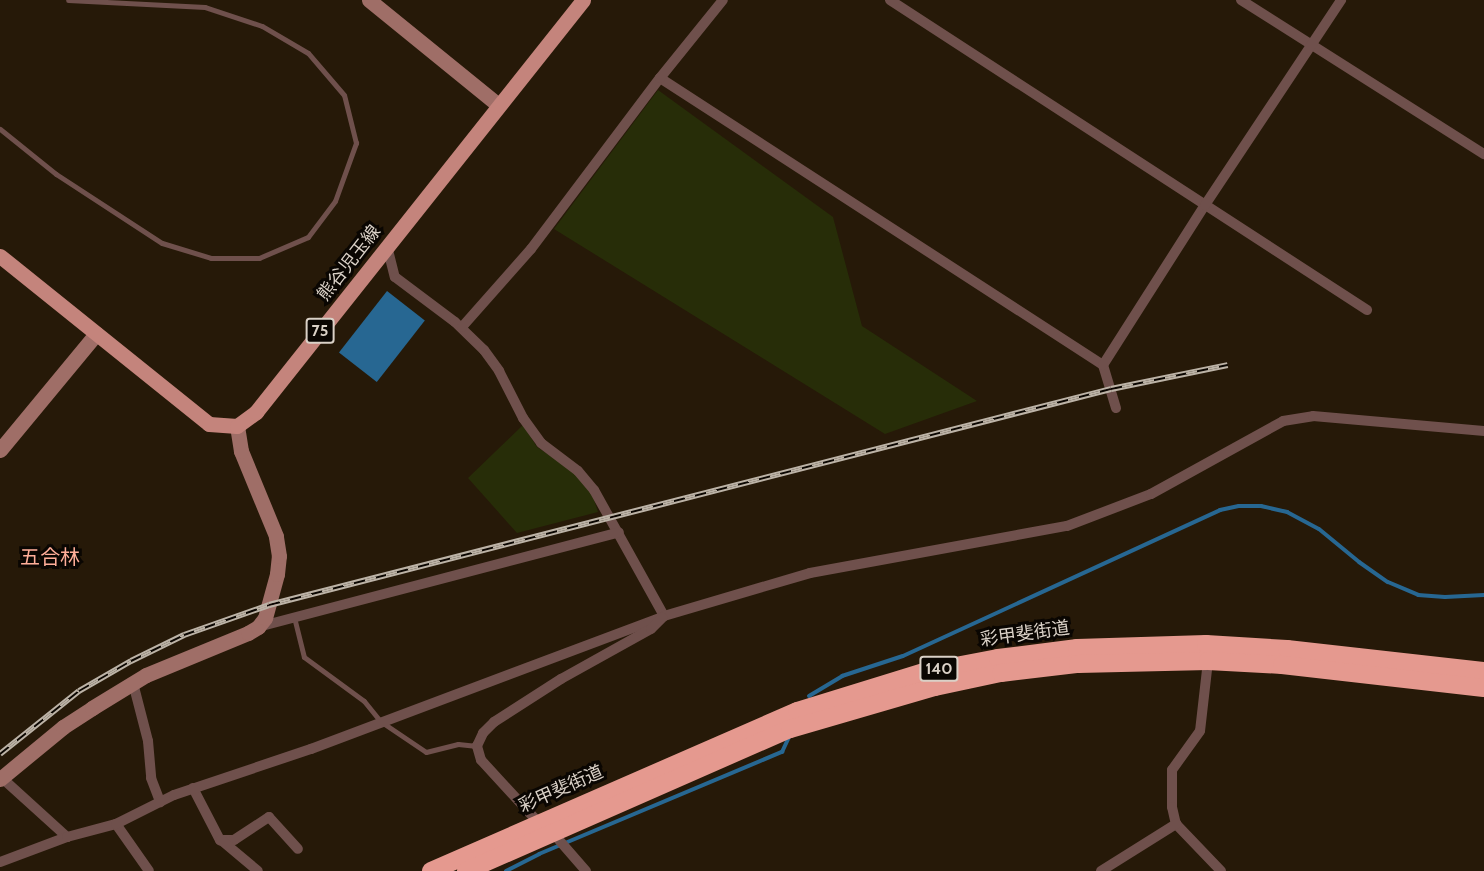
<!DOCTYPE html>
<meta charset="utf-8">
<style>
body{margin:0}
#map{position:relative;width:1484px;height:871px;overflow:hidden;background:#261908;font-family:Cabin,"Noto Sans JP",sans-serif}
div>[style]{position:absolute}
.green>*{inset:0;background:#272d08}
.water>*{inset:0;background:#276792;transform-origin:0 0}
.stream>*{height:4px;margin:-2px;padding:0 2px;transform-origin:2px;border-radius:2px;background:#276792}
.lane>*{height:5px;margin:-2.5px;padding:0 2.5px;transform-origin:2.5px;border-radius:2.5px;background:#6f504c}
.street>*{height:10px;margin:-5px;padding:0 5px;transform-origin:5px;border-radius:5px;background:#6f504c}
.secondary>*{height:15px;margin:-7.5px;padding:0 7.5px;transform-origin:7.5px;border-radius:7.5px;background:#9f6e67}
.primary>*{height:15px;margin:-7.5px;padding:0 7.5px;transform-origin:7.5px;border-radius:7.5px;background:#c4847c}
.highway>*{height:18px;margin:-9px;padding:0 9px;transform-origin:9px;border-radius:9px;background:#e5998f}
.rail>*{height:6px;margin-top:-3px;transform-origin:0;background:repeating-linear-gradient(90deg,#0a0602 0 11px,#bcb3a7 0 22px);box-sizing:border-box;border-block:2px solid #bcb3a7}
span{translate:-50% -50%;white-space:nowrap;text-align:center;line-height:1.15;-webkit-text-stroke:6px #0a0602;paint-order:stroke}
.shield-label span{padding:2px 4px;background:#0a0602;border:2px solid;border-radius:4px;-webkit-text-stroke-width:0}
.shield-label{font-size:16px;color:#dad1c7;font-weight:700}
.street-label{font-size:18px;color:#dad1c7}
.neighbourhood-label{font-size:20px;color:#ffae99}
</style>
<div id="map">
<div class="green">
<div style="clip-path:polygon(658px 90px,833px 217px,862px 326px,977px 401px,885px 434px,554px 229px)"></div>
<div style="clip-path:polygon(523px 425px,537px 447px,575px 472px,591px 491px,598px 512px,517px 533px,468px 478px)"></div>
</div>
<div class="water">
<div style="left:387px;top:291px;width:48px;height:78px;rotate:38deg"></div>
</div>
<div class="stream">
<div style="left:809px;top:696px;width:39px;rotate:-31deg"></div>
<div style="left:842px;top:676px;width:64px;rotate:-18.2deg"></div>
<div style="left:903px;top:656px;width:349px;rotate:-24.7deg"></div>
<div style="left:1220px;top:510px;width:19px;rotate:-12deg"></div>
<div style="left:1239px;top:506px;width:22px"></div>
<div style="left:1261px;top:506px;width:27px;rotate:13deg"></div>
<div style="left:1287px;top:512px;width:36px;rotate:28deg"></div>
<div style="left:1319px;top:529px;width:52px;rotate:39.5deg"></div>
<div style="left:1359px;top:562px;width:35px;rotate:35deg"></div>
<div style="left:1388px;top:582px;width:33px;rotate:23deg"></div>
<div style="left:1418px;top:595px;width:27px;rotate:4deg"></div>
<div style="left:1445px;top:597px;width:39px;rotate:-3deg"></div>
<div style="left:506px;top:871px;width:37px;rotate:-27deg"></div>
<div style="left:539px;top:854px;width:264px;rotate:-22.8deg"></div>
<div style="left:782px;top:752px;width:17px;rotate:-65deg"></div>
</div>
<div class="lane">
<div style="left:0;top:129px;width:72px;rotate:38.8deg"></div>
<div style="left:56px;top:174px;width:126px;rotate:33.1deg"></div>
<div style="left:162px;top:243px;width:51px;rotate:17deg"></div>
<div style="left:211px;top:258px;width:48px"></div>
<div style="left:259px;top:258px;width:53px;rotate:-23.2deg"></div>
<div style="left:308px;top:237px;width:45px;rotate:-53.1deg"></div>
<div style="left:335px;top:201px;width:62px;rotate:-70.1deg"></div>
<div style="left:356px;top:143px;width:49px;rotate:-104deg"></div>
<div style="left:344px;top:95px;width:55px;rotate:-130.6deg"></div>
<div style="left:308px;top:53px;width:53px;rotate:-149.6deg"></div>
<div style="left:262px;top:26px;width:60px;rotate:-161.6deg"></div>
<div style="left:205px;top:7px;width:137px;rotate:-177.1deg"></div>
<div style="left:294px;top:617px;width:41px;rotate:76deg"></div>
<div style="left:304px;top:657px;width:74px;rotate:36.3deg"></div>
<div style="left:364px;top:701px;width:26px;rotate:51deg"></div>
<div style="left:380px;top:721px;width:55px;rotate:34deg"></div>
<div style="left:426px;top:752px;width:33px;rotate:-14deg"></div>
<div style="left:458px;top:744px;width:19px;rotate:6deg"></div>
</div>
<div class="street">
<div style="left:890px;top:0;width:569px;rotate:33.02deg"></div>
<div style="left:1241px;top:0;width:288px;rotate:32.4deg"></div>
<div style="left:660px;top:78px;width:528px;rotate:32.94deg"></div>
<div style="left:1103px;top:365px;width:45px;rotate:73.2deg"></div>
<div style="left:387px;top:246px;width:32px;rotate:76deg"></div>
<div style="left:395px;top:277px;width:75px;rotate:36.9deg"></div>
<div style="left:455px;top:322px;width:40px;rotate:44deg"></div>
<div style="left:484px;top:350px;width:26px;rotate:54deg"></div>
<div style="left:499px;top:371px;width:53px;rotate:62.9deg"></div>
<div style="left:523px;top:418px;width:31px;rotate:54deg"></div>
<div style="left:541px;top:443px;width:46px;rotate:37.1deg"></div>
<div style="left:578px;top:471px;width:25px;rotate:50deg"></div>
<div style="left:594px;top:490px;width:144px;rotate:60.9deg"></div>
<div style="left:462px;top:327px;width:104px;rotate:-48.5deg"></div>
<div style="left:531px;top:249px;width:214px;rotate:-53deg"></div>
<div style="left:660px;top:78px;width:100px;rotate:-51.1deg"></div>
<div style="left:1103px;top:365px;width:190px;rotate:-57.5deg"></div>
<div style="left:1205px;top:205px;width:246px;rotate:-56.4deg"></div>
<div style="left:258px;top:627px;width:373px;rotate:-14.7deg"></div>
<div style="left:1208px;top:661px;width:70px;rotate:96.5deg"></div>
<div style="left:1200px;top:731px;width:48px;rotate:125.7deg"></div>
<div style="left:1172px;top:770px;width:37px;rotate:90deg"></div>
<div style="left:1172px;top:807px;width:17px;rotate:77deg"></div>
<div style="left:1176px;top:824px;width:65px;rotate:46.2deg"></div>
<div style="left:133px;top:683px;width:60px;rotate:75.5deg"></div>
<div style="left:148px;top:741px;width:37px;rotate:85deg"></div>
<div style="left:151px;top:778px;width:26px;rotate:69deg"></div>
<div style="left:2px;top:778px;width:88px;rotate:42.2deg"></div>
<div style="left:193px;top:788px;width:59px;rotate:62.6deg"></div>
<div style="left:220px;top:840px;width:14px"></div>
<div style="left:234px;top:840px;width:42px;rotate:-33.3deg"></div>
<div style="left:269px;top:817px;width:43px;rotate:47.8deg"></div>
<div style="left:116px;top:824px;width:57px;rotate:54.9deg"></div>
<div style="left:221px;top:840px;width:48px;rotate:40deg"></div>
<div style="left:0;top:862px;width:72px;rotate:-20.5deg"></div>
<div style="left:67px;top:837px;width:51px;rotate:-14.9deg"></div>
<div style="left:116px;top:824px;width:65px;rotate:-26.6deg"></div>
<div style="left:174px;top:795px;width:145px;rotate:-18.6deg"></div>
<div style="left:311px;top:749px;width:377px;rotate:-20.6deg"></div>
<div style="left:664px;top:616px;width:152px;rotate:-16.4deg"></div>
<div style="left:810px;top:573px;width:261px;rotate:-10.4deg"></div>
<div style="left:1067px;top:526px;width:90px;rotate:-20.9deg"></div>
<div style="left:1151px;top:494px;width:151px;rotate:-28.9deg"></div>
<div style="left:1283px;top:421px;width:30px;rotate:-9deg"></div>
<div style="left:1313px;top:416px;width:172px;rotate:5deg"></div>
<div style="left:586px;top:871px;width:52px;rotate:-131.1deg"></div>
<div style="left:552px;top:832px;width:17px;rotate:-144deg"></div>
<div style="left:538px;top:822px;width:84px;rotate:-132.6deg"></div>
<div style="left:481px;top:760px;width:15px;rotate:-106deg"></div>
<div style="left:477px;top:746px;width:14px;rotate:-65deg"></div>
<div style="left:483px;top:733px;width:16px;rotate:-45deg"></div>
<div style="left:494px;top:722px;width:80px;rotate:-32.7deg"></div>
<div style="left:561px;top:679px;width:103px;rotate:-29.1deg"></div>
<div style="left:651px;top:629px;width:16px;rotate:-45deg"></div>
<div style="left:1101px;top:871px;width:89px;rotate:-32.1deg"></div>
</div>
<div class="secondary">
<div style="left:369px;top:0;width:166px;rotate:39.1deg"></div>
<div style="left:0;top:450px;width:151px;rotate:-50.4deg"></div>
<div style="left:0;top:779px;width:82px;rotate:-39.5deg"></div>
<div style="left:63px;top:727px;width:35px;rotate:-33deg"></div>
<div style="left:92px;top:708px;width:63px;rotate:-31.4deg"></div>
<div style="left:146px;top:675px;width:110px;rotate:-22.4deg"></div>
<div style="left:248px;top:633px;width:12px;rotate:-31deg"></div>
<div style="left:258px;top:627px;width:11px;rotate:-52deg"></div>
<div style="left:265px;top:618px;width:46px;rotate:-74.7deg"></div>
<div style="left:277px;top:574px;width:18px;rotate:-84deg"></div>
<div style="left:279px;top:556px;width:20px;rotate:-99deg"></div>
<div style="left:276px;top:536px;width:92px;rotate:-112.4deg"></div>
<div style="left:241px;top:451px;width:25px;rotate:-99deg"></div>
</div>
<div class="primary">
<div style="left:0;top:256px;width:268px;rotate:38.8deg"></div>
<div style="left:209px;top:424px;width:28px;rotate:4deg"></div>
<div style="left:237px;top:426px;width:24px;rotate:-36deg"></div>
<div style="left:256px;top:412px;width:526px;rotate:-51.56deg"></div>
</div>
<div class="highway">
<div style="left:431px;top:871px;width:399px;rotate:-23.6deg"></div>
<div style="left:797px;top:711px;width:133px;rotate:-17.1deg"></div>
<div style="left:924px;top:672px;width:75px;rotate:-10.7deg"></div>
<div style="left:998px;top:658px;width:80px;rotate:-7.2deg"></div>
<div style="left:1077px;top:648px;width:129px;rotate:-1.8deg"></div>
<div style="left:1206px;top:644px;width:81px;rotate:3.5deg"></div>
<div style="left:1287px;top:649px;width:198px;rotate:6.4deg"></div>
<div style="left:466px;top:871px;width:354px;rotate:-23.7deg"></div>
<div style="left:790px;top:729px;width:151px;rotate:-16.2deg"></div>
<div style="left:935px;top:687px;width:67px;rotate:-12deg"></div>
<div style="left:1001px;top:673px;width:78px;rotate:-6.7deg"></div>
<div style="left:1078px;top:664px;width:130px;rotate:-1.3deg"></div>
<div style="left:1208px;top:661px;width:74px;rotate:3.1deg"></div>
<div style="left:1282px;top:665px;width:203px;rotate:6.5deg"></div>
</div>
<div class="rail">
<div style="left:0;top:754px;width:101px;rotate:-38.6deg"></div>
<div style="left:79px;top:691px;width:60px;rotate:-30deg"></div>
<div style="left:131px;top:661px;width:59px;rotate:-26.1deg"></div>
<div style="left:184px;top:635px;width:90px;rotate:-19.4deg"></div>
<div style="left:269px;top:605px;width:869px;rotate:-14.39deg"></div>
<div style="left:1111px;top:389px;width:119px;rotate:-11.6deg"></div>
</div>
<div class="shield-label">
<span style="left:320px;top:331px">75</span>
<span style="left:939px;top:669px">140</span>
</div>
<div class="street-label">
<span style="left:349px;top:263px;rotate:-52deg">熊谷児玉線</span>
<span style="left:1025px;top:634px;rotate:-8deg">彩甲斐街道</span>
<span style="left:561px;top:789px;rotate:-24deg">彩甲斐街道</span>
</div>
<div class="neighbourhood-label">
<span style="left:50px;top:557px">五合林</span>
</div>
</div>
